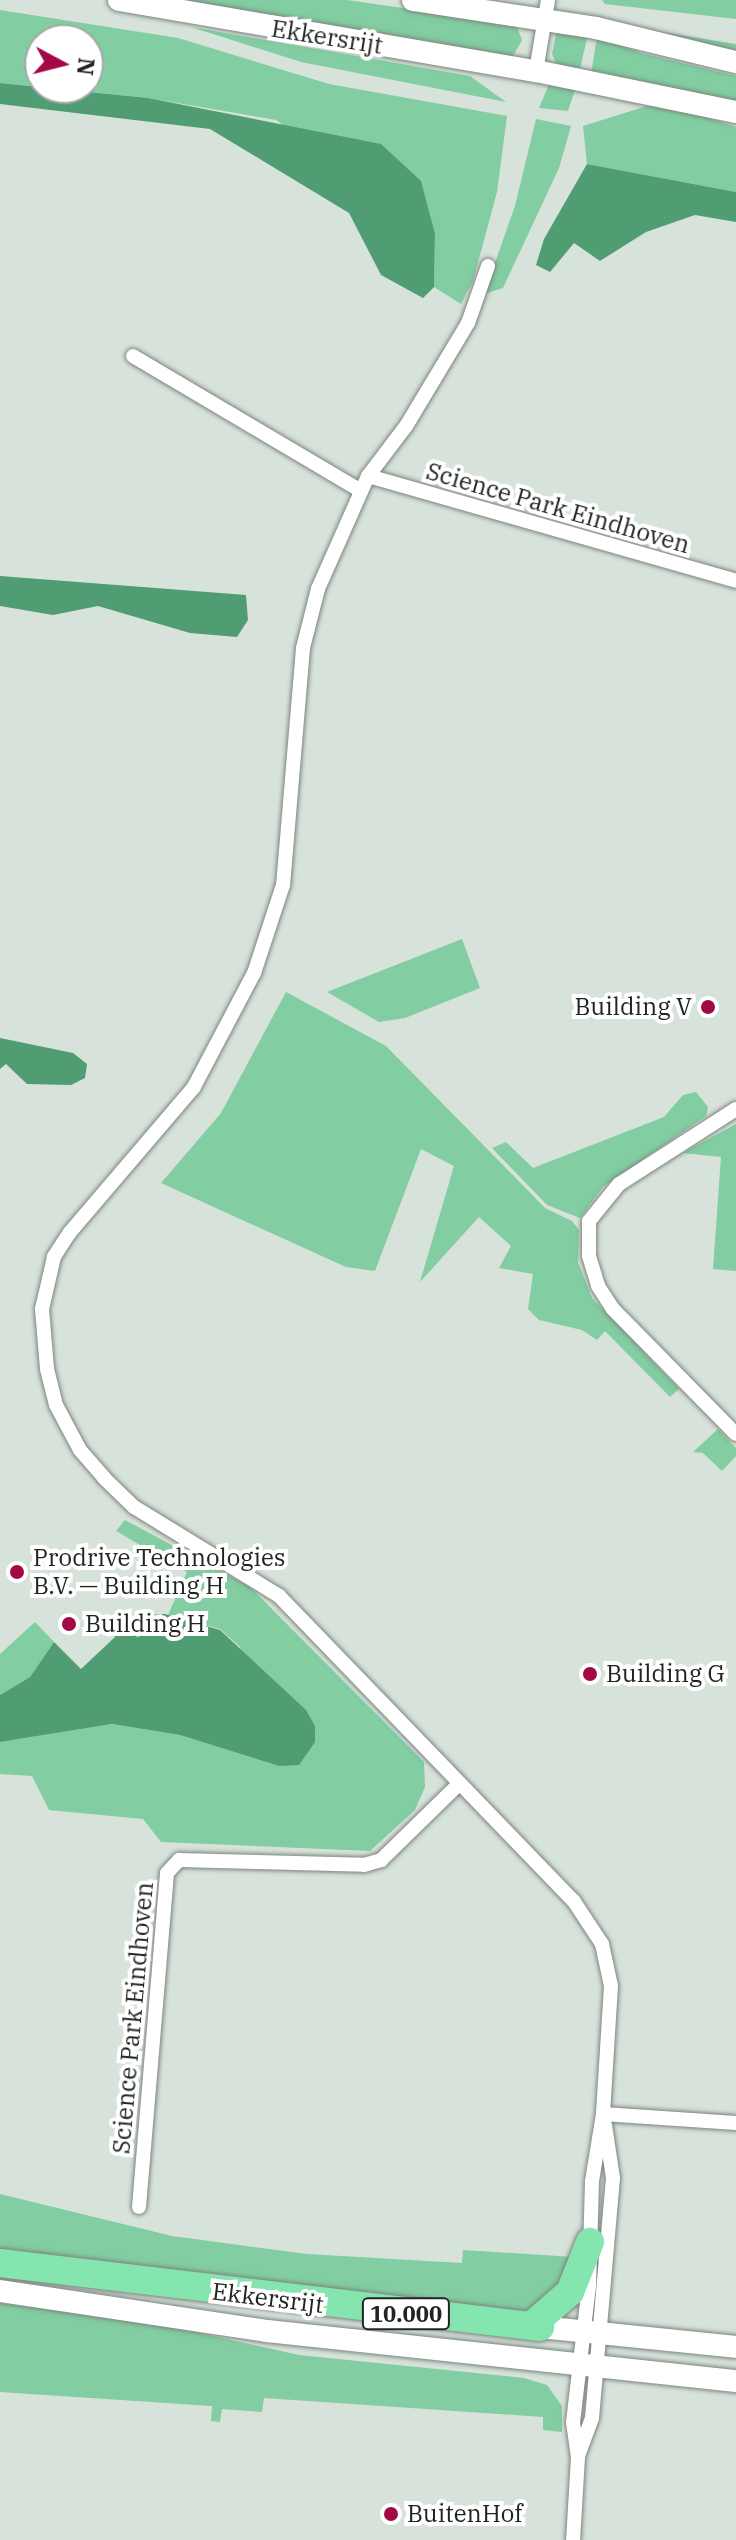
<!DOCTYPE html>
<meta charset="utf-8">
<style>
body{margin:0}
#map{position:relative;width:736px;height:2540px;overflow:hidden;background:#d7e2db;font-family:"IBM Plex Serif",serif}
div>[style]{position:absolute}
.green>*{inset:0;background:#82cda1}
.water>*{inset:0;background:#509d73}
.roads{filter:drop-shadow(0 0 2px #7c857f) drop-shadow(0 0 2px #7c857f)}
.street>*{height:14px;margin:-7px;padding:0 7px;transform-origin:7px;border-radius:7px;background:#fff}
.secondary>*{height:22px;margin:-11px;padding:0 11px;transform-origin:11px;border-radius:11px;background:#fff}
.highway>*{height:28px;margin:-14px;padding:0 14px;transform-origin:14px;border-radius:14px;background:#85e5af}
.dots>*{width:22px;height:22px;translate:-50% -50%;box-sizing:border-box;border:4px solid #fff;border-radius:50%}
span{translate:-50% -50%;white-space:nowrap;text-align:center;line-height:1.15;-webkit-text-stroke:8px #fff;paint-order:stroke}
.shield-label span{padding:2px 6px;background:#fff;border:2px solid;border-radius:6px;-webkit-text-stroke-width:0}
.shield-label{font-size:22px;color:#212522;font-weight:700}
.street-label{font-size:24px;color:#212522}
.poi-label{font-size:24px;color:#212522}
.right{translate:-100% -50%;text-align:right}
.left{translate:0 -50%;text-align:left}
.north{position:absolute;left:24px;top:24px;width:80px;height:80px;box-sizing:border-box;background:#fff;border:2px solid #a6a8a7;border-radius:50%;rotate:97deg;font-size:22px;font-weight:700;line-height:32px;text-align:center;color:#212522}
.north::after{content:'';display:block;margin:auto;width:28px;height:36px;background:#a30945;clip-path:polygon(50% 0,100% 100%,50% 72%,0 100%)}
</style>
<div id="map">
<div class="green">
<div style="clip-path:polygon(167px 0,347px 0,507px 23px,517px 27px,522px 40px,511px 60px)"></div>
<div style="clip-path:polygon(602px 0,736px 0,736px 19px,605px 4px)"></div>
<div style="clip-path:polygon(0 10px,178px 38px,329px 84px,507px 116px,497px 192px,473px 281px,461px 304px,434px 287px,435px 234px,276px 120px,148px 98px,52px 88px,88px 88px,88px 40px,40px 40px,40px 87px,0 83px)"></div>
<div style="clip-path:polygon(607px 23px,736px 44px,736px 54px)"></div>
<div style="clip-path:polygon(191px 27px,470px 76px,506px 102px,301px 62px)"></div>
<div style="clip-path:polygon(557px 29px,588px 34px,579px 73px,556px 63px,552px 54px)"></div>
<div style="clip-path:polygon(597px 36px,641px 53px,736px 76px,736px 106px,591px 75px)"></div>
<div style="clip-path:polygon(550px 82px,577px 84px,568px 111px,539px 108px)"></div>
<div style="clip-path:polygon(660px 102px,736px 127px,736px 192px,587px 164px,583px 126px)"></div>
<div style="clip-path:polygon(536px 119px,571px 126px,559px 168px,503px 288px,484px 294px,515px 206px)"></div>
<div style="clip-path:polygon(462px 939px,480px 988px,405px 1018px,379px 1022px,327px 992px)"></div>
<div style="clip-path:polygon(286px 992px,386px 1046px,545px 1208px,572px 1221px,579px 1230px,578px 1262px,592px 1298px,679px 1389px,670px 1397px,605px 1331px,597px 1340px,582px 1330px,539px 1320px,528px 1309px,533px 1274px,499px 1268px,511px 1246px,479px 1217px,420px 1282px,454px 1166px,421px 1149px,375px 1271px,346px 1267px,161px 1183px,221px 1113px)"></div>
<div style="clip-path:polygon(696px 1092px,708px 1107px,706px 1116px,603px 1187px,580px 1218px,547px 1205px,492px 1148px,506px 1142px,533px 1168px,664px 1117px,683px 1095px)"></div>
<div style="clip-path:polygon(736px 1124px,736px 1271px,713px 1269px,721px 1157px,683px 1153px)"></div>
<div style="clip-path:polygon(718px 1429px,736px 1448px,736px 1456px,722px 1471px,703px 1453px,693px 1452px)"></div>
<div style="clip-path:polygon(125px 1520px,250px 1587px,424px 1762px,425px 1787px,415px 1810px,370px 1851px,161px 1842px,143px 1819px,49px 1810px,32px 1776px,0 1774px,0 1742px,112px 1724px,180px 1735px,279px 1766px,240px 1647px,220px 1629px,168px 1615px,187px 1572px,116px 1531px)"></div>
<div style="clip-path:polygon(35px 1622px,54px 1642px,30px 1677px,0 1695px,0 1654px)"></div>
<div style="clip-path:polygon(0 2194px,172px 2236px,307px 2254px,462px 2263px,463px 2250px,574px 2257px,568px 2278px,546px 2302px,519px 2315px,0 2254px)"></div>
<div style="clip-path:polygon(0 2303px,155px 2323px,299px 2355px,524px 2378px,547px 2385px,562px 2406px,562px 2432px,543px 2430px,543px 2417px,264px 2398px,262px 2412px,222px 2409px,220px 2422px,211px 2421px,212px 2406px,0 2392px)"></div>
</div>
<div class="water">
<div style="clip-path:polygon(0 83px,148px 98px,381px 144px,421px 181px,435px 234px,434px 287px,423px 298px,381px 275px,349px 213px,210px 129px,0 104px)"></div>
<div style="clip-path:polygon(587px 164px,736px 192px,736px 222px,695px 215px,646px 232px,600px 261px,574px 243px,550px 272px,536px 265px,544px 239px)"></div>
<div style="clip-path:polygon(0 576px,246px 595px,248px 620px,237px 637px,190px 633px,98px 606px,53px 615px,0 606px)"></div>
<div style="clip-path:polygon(0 1038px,73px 1053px,87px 1064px,85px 1078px,71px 1085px,27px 1084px,6px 1064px,0 1069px)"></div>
<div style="clip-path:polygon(165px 1614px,220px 1630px,306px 1710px,315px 1726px,315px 1742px,299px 1765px,279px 1766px,180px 1735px,112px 1724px,0 1742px,0 1695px,30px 1677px,54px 1642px,81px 1669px,115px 1637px,110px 1627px,132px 1616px)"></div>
</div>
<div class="roads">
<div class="street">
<div style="left:536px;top:71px;width:72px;rotate:-80.4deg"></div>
<div style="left:488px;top:266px;width:60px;rotate:109.3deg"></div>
<div style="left:468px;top:323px;width:120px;rotate:121deg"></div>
<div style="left:406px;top:426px;width:63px;rotate:127.2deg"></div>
<div style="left:368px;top:476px;width:124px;rotate:113.9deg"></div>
<div style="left:318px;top:589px;width:61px;rotate:104.3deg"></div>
<div style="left:303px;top:648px;width:238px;rotate:94.8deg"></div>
<div style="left:283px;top:885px;width:93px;rotate:108.2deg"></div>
<div style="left:254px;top:973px;width:129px;rotate:117.8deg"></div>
<div style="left:194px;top:1087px;width:191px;rotate:130.5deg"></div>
<div style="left:70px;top:1232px;width:30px;rotate:123deg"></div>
<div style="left:54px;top:1257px;width:53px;rotate:103deg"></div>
<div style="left:42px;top:1309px;width:60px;rotate:85.2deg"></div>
<div style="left:47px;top:1369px;width:37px;rotate:76deg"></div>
<div style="left:56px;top:1405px;width:51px;rotate:61.9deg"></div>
<div style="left:80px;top:1450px;width:37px;rotate:49deg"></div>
<div style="left:104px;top:1478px;width:42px;rotate:44deg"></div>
<div style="left:134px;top:1507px;width:170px;rotate:31.5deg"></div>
<div style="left:279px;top:1596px;width:423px;rotate:46deg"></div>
<div style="left:573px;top:1900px;width:53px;rotate:56.6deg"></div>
<div style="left:602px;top:1944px;width:43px;rotate:77.9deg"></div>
<div style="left:611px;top:1986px;width:128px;rotate:93.6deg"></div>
<div style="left:603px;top:2114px;width:68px;rotate:99.3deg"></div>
<div style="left:592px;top:2181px;width:105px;rotate:91.6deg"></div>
<div style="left:589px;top:2286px;width:137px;rotate:96.7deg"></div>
<div style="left:573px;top:2422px;width:35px;rotate:82deg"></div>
<div style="left:578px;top:2457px;width:83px;rotate:93.4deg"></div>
<div style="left:133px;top:356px;width:265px;rotate:30.6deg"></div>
<div style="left:368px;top:476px;width:383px;rotate:15.9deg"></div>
<div style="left:736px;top:1109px;width:139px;rotate:147.3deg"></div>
<div style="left:619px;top:1184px;width:48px;rotate:129deg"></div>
<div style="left:589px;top:1221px;width:35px;rotate:90deg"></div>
<div style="left:589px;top:1256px;width:31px;rotate:73deg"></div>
<div style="left:598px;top:1286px;width:27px;rotate:57deg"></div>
<div style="left:613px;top:1309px;width:175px;rotate:45.5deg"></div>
<div style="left:603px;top:2114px;width:133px;rotate:3.9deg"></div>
<div style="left:139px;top:2207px;width:335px;rotate:-85.2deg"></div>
<div style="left:167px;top:1873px;width:18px;rotate:-47deg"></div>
<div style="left:179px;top:1860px;width:185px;rotate:1.5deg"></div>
<div style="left:364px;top:1865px;width:18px;rotate:-16deg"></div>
<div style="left:381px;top:1860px;width:109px;rotate:-44.3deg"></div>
<div style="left:578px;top:2456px;width:40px;rotate:-69.8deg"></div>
<div style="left:592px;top:2418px;width:241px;rotate:-85deg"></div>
<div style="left:613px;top:2178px;width:54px;rotate:-98.6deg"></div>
</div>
<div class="secondary">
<div style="left:119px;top:0;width:423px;rotate:9.7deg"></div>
<div style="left:536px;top:71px;width:204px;rotate:11.6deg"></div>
<div style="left:413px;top:0;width:185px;rotate:8.7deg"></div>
<div style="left:596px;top:28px;width:144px;rotate:13.7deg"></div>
<div style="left:0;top:2291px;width:270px;rotate:8.5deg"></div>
<div style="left:267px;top:2331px;width:472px;rotate:6.1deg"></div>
<div style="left:540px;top:2327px;width:197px;rotate:5.8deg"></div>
</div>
<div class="highway">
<div style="left:0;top:2263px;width:544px;rotate:6.76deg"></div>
<div style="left:531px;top:2326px;width:52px;rotate:-41.1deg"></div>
<div style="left:570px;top:2292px;width:54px;rotate:-68.2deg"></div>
</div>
</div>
<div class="dots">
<div style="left:708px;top:1007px;background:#a30945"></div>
<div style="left:17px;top:1572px;background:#a30945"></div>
<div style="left:69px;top:1624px;background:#a30945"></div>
<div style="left:590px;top:1674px;background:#a30945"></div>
<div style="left:391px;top:2514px;background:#a30945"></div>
</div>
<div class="shield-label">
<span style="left:406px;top:2314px">10.000</span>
</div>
<div class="street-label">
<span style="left:327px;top:37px;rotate:9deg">Ekkersrijt</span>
<span style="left:558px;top:508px;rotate:16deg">Science Park Eindhoven</span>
<span style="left:133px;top:2018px;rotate:-85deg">Science Park Eindhoven</span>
<span style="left:268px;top:2298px;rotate:7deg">Ekkersrijt</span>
</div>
<div class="poi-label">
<span class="right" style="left:692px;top:1007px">Building V</span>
<span class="left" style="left:33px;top:1572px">Prodrive Technologies<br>B.V. — Building H</span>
<span class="left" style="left:85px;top:1624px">Building H</span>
<span class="left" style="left:606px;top:1674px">Building G</span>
<span class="left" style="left:407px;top:2514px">BuitenHof</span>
</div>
<div class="north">N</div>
</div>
